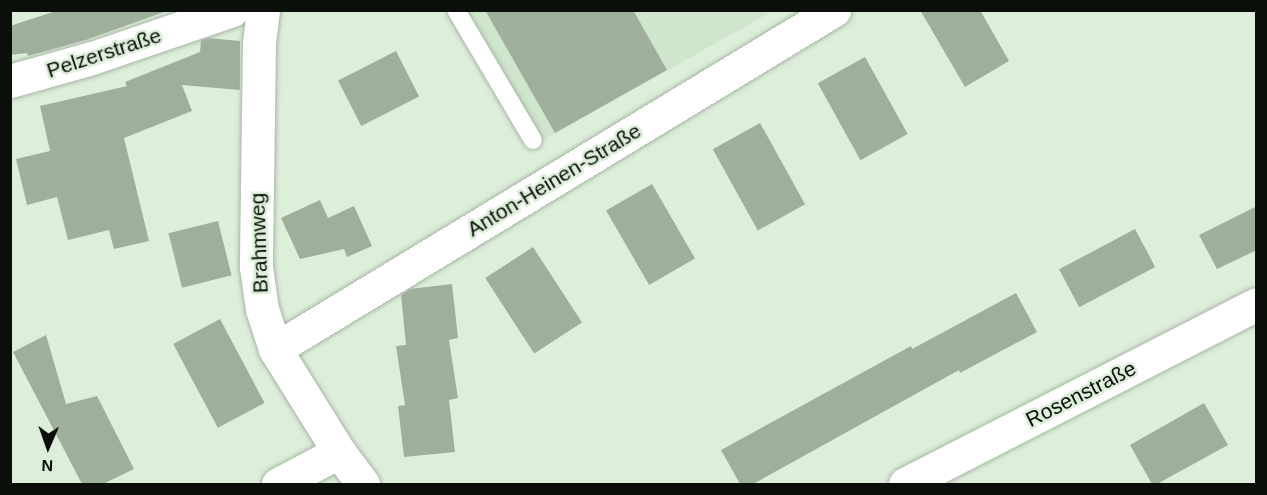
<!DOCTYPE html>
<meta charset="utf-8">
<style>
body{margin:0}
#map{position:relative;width:1267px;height:495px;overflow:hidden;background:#ddeeda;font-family:Helvetica,sans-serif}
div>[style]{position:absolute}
.built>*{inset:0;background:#cfe6cc}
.building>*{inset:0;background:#9faf9c;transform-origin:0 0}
.roads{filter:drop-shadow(0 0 2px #a6b7a4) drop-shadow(0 0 2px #a6b7a4)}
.service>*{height:18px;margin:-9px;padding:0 9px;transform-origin:9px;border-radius:9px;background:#fff}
.minor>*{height:33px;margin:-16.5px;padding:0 16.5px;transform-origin:16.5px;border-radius:16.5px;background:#fff}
span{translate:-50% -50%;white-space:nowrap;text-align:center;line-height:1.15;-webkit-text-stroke:5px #ddeeda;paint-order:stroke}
.street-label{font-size:21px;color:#0a1009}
.frame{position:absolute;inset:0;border:12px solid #0a1009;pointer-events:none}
.north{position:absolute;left:18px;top:417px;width:60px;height:60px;-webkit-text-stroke:4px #ddeeda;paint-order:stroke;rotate:182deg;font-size:16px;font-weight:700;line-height:24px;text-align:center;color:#0a1009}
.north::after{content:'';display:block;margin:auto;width:21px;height:27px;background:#0a1009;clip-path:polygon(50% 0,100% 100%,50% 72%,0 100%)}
</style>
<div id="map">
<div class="built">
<div style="clip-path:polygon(446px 11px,773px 11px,529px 148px)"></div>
</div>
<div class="building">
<div style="clip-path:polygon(59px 10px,163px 10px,164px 12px,86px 40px,28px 56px,27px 53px,10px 55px,10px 26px)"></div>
<div style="clip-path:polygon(485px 10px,633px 10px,667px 70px,555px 133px)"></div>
<div style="clip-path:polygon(920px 10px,980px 10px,1009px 61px,965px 87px)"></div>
<div style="clip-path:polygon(208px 38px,240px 41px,240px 90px,182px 85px,192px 111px,124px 138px,149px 241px,114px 249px,109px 230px,68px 240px,57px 197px,27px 205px,16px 159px,50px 151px,40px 106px,127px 86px,125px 82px,200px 52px,201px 40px)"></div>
<div style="left:396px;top:51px;width:51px;height:65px;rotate:63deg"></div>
<div style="left:865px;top:57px;width:88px;height:54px;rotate:61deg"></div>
<div style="left:760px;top:123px;width:93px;height:54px;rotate:61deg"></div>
<div style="left:652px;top:184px;width:86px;height:53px;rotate:60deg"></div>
<div style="clip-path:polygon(320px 200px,328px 218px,354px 206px,372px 246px,347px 257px,344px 249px,300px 259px,281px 218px)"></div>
<div style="clip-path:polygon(1257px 206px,1257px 250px,1217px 269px,1199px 235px)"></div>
<div style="left:218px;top:221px;width:56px;height:51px;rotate:76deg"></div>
<div style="left:1135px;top:229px;width:43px;height:86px;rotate:62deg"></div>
<div style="left:533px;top:247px;width:90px;height:57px;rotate:57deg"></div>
<div style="clip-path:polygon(452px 284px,458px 338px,449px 340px,458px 398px,449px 400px,455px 452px,404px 457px,398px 406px,405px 405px,396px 346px,406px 345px,401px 295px,410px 289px)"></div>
<div style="clip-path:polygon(1016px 293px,1037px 332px,960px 373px,959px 370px,753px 484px,740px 484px,721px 450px,911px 346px,912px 349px)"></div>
<div style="left:220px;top:319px;width:95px;height:53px;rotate:62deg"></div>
<div style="clip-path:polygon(46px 335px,66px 404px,97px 396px,134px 469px,103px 484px,82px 484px,13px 352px)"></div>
<div style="clip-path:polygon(1204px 403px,1228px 445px,1157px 484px,1152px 484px,1130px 445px)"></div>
</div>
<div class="roads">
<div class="service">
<div style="left:456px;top:10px;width:151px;rotate:59.4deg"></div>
</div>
<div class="minor">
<div style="left:263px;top:10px;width:33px;rotate:97deg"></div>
<div style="left:259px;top:43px;width:224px;rotate:90.8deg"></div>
<div style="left:256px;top:267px;width:42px;rotate:81.9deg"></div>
<div style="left:262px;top:309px;width:42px;rotate:72deg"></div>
<div style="left:275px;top:349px;width:121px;rotate:58.1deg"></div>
<div style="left:339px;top:452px;width:40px;rotate:53deg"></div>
<div style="left:10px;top:81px;width:85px;rotate:-15.7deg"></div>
<div style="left:92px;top:58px;width:148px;rotate:-18.9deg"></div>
<div style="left:275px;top:349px;width:654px;rotate:-31.23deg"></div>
<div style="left:278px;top:484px;width:69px;rotate:-27.7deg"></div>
<div style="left:905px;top:484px;width:394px;rotate:-27.1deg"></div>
</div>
</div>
<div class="street-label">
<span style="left:104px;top:53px;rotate:-18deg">Pelzerstraße</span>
<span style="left:554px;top:180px;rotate:-31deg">Anton-Heinen-Straße</span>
<span style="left:259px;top:243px;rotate:-92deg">Brahmweg</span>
<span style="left:1081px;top:394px;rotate:-27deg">Rosenstraße</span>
</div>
<div class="frame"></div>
<div class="north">N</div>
</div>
